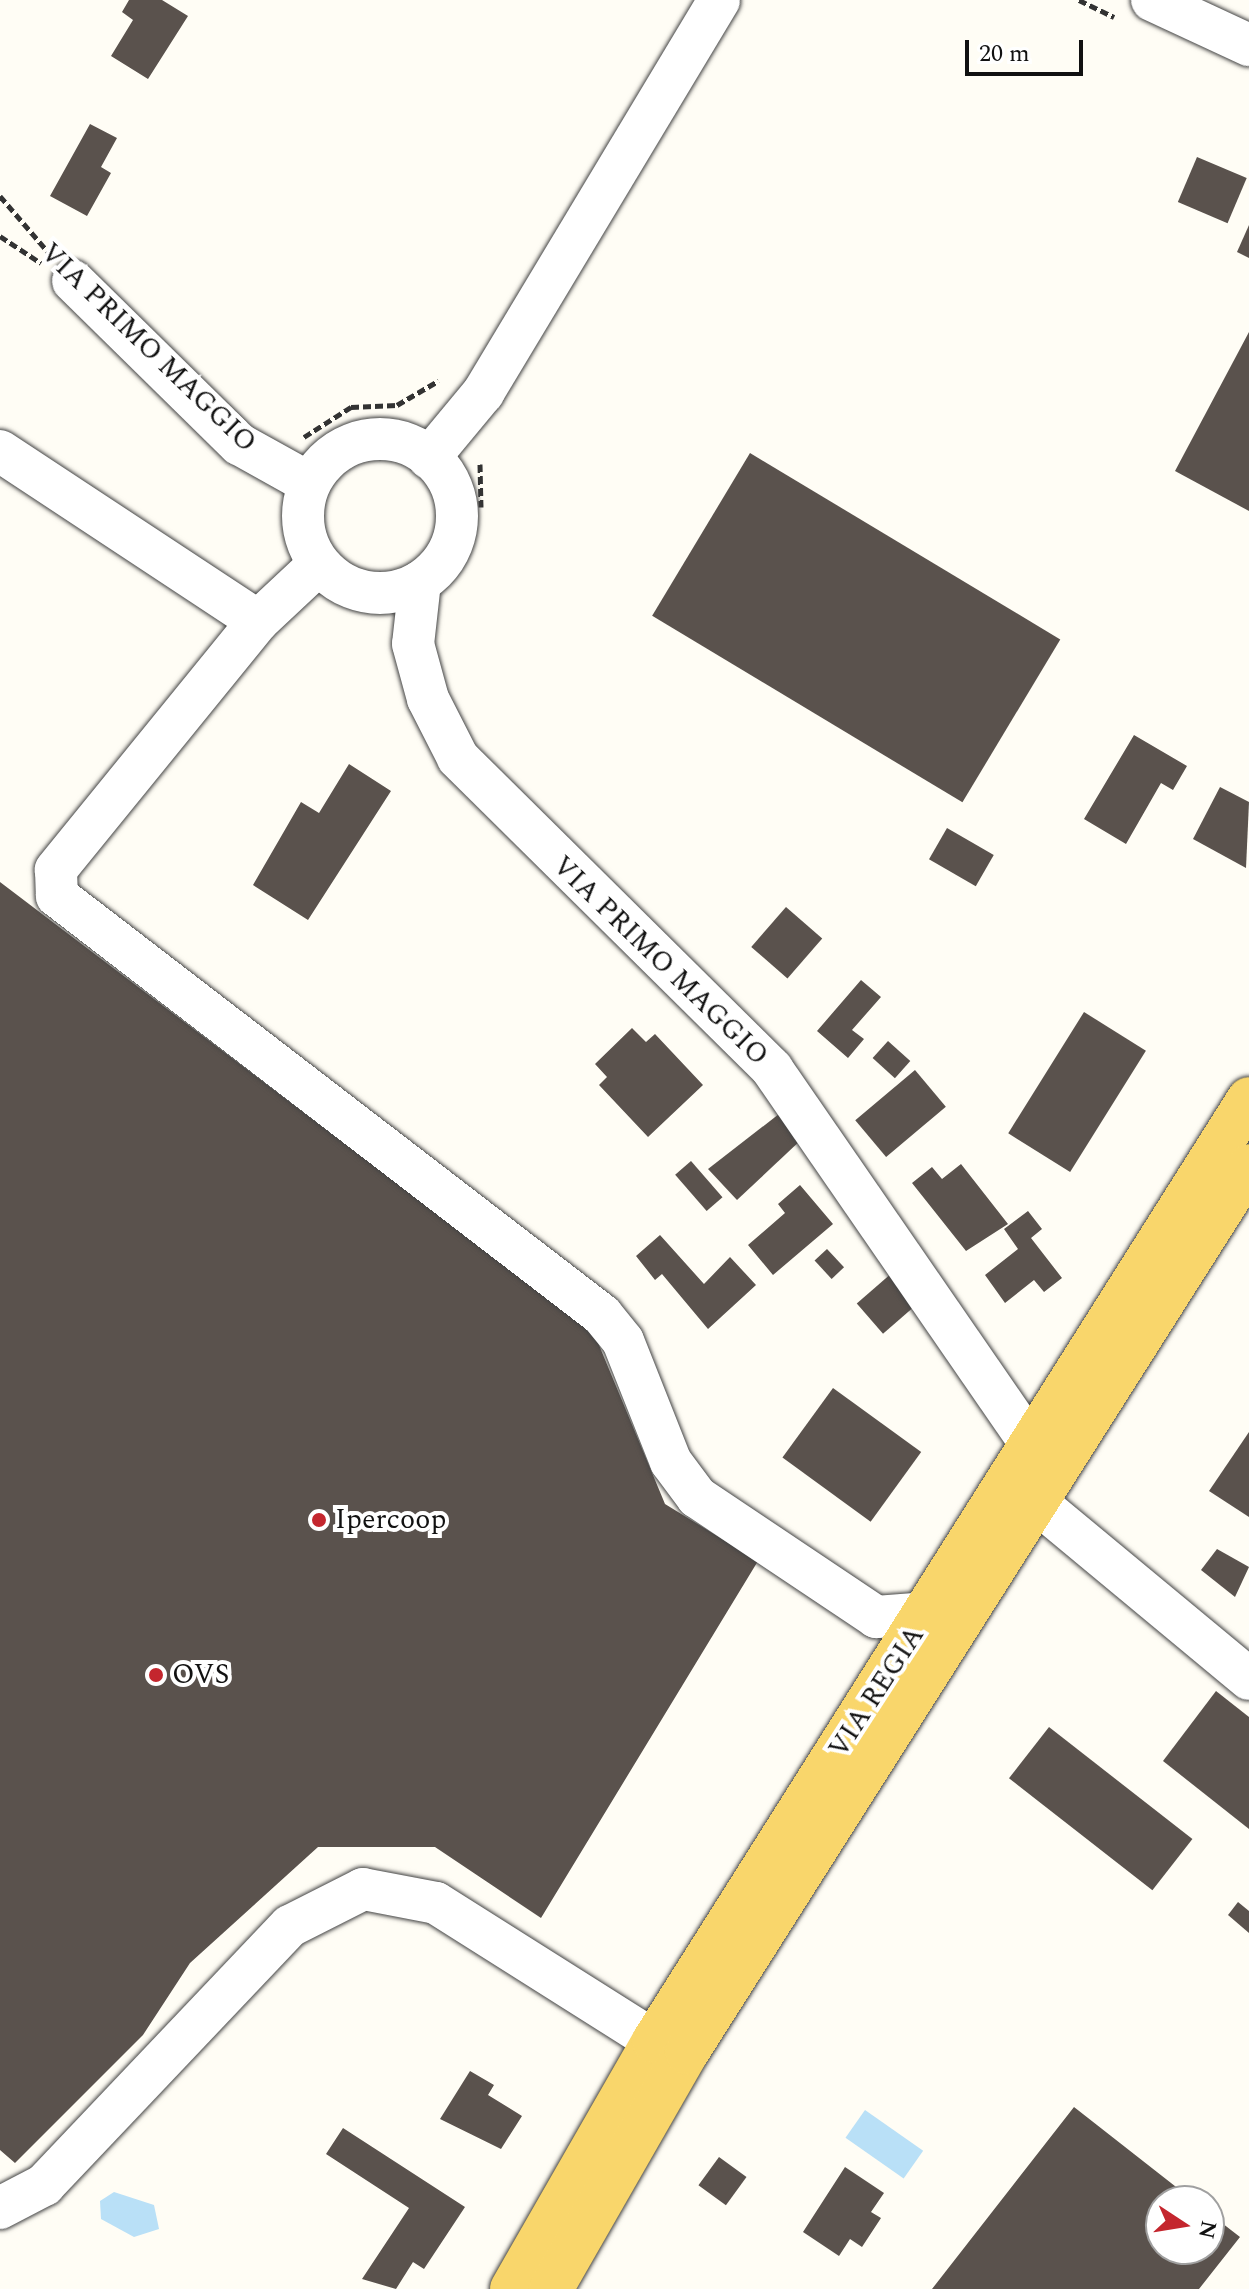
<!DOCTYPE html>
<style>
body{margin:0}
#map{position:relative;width:1249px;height:2289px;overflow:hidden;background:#fffdf5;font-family:Spectral,serif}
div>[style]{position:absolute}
.water>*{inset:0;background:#b9e0f7;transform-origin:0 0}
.building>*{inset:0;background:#5a524d;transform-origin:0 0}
.path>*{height:5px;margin-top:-2.5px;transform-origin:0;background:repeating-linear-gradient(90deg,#333 0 8px,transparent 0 12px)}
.roads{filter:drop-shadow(0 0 2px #444) drop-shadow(0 0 2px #444)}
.minor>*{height:42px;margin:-21px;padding:0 21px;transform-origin:21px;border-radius:21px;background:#fff}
.minor>.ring{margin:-21px;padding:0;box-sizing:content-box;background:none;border:42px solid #fff;border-radius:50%}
.major>*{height:44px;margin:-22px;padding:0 22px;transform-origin:22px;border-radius:22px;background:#f9d66b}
.dots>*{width:22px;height:22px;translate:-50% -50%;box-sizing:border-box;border:4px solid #fff;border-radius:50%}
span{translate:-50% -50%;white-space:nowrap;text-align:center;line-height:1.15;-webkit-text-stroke:8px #fff;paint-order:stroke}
.street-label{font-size:28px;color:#111}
.poi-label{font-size:28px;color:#111}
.left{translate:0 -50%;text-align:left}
.north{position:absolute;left:1145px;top:2185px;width:80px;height:80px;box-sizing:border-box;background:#fff;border:2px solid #a0a0a0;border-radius:50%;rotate:102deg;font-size:22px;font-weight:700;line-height:32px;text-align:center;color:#111}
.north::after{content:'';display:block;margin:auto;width:28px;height:36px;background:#c4262e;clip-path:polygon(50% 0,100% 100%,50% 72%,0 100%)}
.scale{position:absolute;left:965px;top:40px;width:118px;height:36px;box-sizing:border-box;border:4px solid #111;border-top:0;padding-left:10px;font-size:24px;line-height:28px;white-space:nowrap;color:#111;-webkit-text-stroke:6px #fff;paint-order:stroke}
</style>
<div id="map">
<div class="water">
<div style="left:865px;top:2110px;width:71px;height:34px;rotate:35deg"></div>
<div style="clip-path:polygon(114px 2192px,154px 2205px,159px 2229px,134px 2237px,101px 2219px,100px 2201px)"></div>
</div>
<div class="building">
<div style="clip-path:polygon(129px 0,162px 0,188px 16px,148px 79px,111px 56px,133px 20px,122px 12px)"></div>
<div style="clip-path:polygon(90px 124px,117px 138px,101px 167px,111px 173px,87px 216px,50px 196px)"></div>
<div style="left:1197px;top:157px;width:54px;height:49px;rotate:23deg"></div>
<div style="clip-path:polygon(1249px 225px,1249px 258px,1237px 252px)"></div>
<div style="clip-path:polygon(1249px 332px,1249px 511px,1175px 471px)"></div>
<div style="left:750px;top:453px;width:362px;height:190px;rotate:31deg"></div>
<div style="clip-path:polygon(1134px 735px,1187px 766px,1173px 790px,1161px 783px,1126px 844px,1084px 819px)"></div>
<div style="clip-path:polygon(349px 764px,391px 791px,308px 920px,253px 885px,301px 802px,319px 813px)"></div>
<div style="clip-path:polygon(1220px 787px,1249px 802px,1246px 868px,1193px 839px)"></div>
<div style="left:947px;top:828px;width:54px;height:36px;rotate:30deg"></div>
<div style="clip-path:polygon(0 882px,594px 1333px,665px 1504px,758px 1561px,541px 1918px,435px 1847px,318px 1847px,190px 1963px,143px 2035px,15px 2163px,0 2150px)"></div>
<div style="left:786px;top:907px;width:48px;height:53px;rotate:41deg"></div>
<div style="clip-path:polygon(861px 980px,881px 997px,852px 1030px,864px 1039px,848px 1058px,817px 1031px)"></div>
<div style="left:1084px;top:1012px;width:73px;height:143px;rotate:32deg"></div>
<div style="clip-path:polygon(632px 1028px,646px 1042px,655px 1034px,703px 1085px,648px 1137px,599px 1085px,607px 1077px,595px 1064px)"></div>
<div style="left:888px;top:1041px;width:30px;height:23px;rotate:42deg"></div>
<div style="left:915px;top:1070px;width:48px;height:78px;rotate:50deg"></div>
<div style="clip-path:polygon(779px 1114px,802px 1139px,737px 1200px,708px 1169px)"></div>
<div style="left:691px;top:1161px;width:48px;height:21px;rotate:49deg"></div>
<div style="clip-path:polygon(961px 1164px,1008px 1224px,966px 1251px,912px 1183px,932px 1167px,942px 1179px)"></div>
<div style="clip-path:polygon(800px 1185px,833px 1224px,773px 1275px,748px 1245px,785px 1213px,778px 1204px)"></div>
<div style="clip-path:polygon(1028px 1211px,1042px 1229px,1031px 1238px,1062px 1278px,1044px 1292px,1034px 1280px,1005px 1303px,985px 1275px,1018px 1249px,1004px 1229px)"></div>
<div style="clip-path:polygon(660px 1235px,704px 1284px,730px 1257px,756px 1285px,708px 1329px,662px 1274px,655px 1280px,636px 1256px)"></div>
<div style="left:827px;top:1249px;width:25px;height:17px;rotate:47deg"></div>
<div style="left:893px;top:1272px;width:40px;height:48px;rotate:49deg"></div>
<div style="left:833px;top:1388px;width:109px;height:86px;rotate:36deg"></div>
<div style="clip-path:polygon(1249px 1432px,1249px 1517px,1209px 1491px)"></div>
<div style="clip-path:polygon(1217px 1549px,1249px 1567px,1235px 1597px,1201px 1570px)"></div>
<div style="clip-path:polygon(1216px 1691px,1249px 1717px,1249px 1829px,1163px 1761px)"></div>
<div style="left:1049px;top:1727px;width:182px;height:65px;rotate:38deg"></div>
<div style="clip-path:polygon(1238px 1902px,1249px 1911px,1249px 1933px,1228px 1915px)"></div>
<div style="clip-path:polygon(470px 2071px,494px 2085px,488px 2095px,522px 2116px,501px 2149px,440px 2119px)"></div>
<div style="clip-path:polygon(1074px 2107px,1194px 2201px,1161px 2201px,1161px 2249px,1209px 2249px,1209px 2213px,1240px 2237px,1199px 2289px,932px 2289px)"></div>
<div style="clip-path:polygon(343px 2128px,465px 2207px,424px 2269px,413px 2262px,396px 2289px,362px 2279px,409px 2208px,326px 2154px)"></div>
<div style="left:719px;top:2157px;width:34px;height:35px;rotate:36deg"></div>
<div style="clip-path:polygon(845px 2167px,884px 2193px,871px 2212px,881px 2218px,862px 2247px,850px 2239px,839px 2256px,803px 2232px)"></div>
</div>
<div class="path">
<div style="left:1079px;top:0;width:39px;rotate:26deg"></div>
<div style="left:0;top:196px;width:75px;rotate:49.3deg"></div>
<div style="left:0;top:236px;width:49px;rotate:33.4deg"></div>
<div style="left:304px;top:437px;width:56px;rotate:-32.6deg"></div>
<div style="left:351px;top:407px;width:46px;rotate:-2.5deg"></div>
<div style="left:397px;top:405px;width:48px;rotate:-30.3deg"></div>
<div style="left:480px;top:464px;width:43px;rotate:88.7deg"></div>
</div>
<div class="roads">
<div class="minor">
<div style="left:1152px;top:0;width:107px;rotate:24.9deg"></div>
<div style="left:73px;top:281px;width:233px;rotate:44.5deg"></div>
<div style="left:239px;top:444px;width:80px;rotate:29.1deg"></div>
<div class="ring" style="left:303px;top:439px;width:112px;height:112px"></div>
<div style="left:0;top:451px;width:309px;rotate:33.4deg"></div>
<div style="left:429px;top:458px;width:85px;rotate:-50.3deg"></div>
<div style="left:483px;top:393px;width:458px;rotate:-59deg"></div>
<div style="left:319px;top:564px;width:83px;rotate:136.9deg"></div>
<div style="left:258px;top:621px;width:321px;rotate:129.1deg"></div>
<div style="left:56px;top:870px;width:26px;rotate:88deg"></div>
<div style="left:57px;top:896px;width:687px;rotate:37.55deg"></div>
<div style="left:602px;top:1315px;width:33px;rotate:51deg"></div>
<div style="left:623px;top:1341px;width:130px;rotate:68.4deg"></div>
<div style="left:671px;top:1462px;width:44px;rotate:53.4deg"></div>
<div style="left:697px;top:1497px;width:216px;rotate:33.8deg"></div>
<div style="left:876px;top:1617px;width:52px;rotate:-4.4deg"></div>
<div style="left:420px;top:582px;width:62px;rotate:96.4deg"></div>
<div style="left:413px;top:644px;width:57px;rotate:74.7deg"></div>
<div style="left:428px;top:699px;width:66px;rotate:63deg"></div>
<div style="left:458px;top:758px;width:442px;rotate:44.7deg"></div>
<div style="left:772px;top:1069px;width:459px;rotate:55.4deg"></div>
<div style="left:1036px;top:1502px;width:277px;rotate:39.7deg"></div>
<div style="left:0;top:2208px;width:50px;rotate:-27.6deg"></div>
<div style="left:44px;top:2185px;width:357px;rotate:-46.5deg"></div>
<div style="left:290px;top:1926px;width:82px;rotate:-26.9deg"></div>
<div style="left:363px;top:1889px;width:74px;rotate:10.9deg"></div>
<div style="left:436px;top:1903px;width:258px;rotate:32.3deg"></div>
</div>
<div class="major">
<div style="left:512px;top:2289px;width:286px;rotate:-60.2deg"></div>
<div style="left:654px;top:2041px;width:1114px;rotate:-57.72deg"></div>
<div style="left:551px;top:2289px;width:273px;rotate:-60.2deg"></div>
<div style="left:687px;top:2052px;width:1049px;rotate:-57.61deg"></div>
</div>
</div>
<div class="dots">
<div style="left:319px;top:1520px;background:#c4262e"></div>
<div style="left:156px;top:1675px;background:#c4262e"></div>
</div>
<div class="street-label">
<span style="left:148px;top:348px;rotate:44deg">VIA PRIMO MAGGIO</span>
<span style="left:660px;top:961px;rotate:44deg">VIA PRIMO MAGGIO</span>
<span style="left:877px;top:1692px;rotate:-57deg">VIA REGIA</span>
</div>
<div class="poi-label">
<span class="left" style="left:335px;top:1520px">Ipercoop</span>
<span class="left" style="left:172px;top:1675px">OVS</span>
</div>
<div class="north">N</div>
<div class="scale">20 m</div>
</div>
